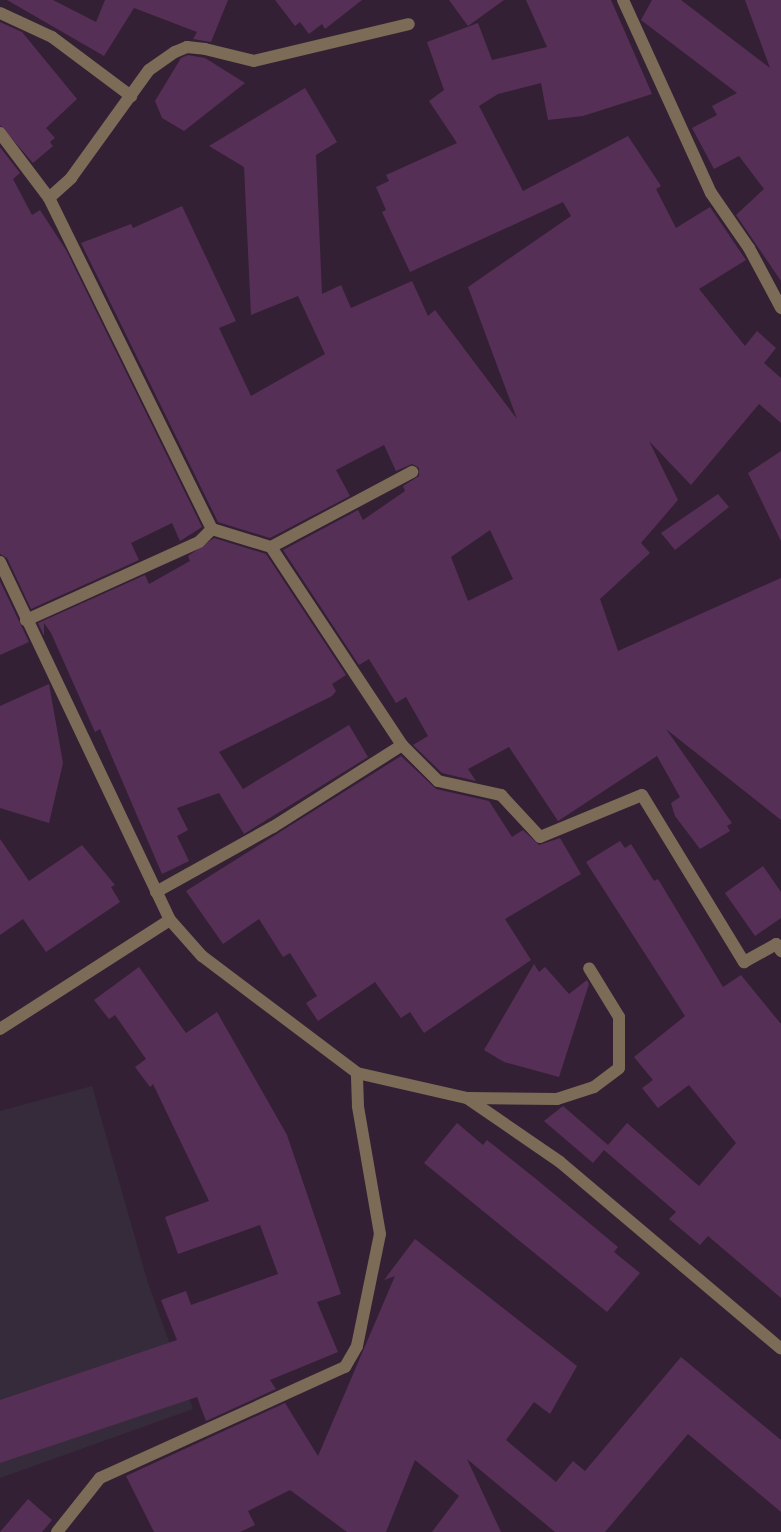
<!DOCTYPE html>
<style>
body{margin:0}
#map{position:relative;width:781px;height:1532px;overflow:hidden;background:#342034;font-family:"Golos Text",sans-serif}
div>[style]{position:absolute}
.education>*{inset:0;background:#352b3b}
.building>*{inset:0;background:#562f56}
.minor>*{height:12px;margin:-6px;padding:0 6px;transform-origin:6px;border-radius:6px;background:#7c6b57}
span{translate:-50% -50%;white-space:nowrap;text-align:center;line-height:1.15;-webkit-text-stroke:4.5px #2a172a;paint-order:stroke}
</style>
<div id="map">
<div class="education">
<div style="clip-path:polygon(92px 1086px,147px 1280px,193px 1409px,0 1478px,0 1111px)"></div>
</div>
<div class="building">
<div style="clip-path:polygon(7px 0,53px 0,96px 22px,105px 0,228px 0,211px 42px,193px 39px,197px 32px,134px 8px,104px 56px)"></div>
<div style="clip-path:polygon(275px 0,362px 0,325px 29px,322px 24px,309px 34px,300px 22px,295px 26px)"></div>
<div style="clip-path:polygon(449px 0,504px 0,468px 26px)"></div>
<div style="clip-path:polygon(evenodd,526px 0,611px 0,652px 94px,583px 116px,548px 120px,541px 83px,498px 94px,479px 106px,523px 191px,628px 136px,661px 186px,656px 189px,676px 228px,710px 207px,746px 260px,699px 289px,745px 346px,757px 331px,776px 348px,764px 363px,781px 378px,781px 423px,759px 404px,691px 485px,649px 441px,678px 500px,641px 543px,650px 553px,600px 599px,618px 651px,781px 578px,781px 820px,666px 729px,732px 823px,727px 826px,730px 831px,700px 849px,675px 816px,671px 803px,680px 797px,657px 756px,558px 821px,509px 747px,468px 769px,476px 781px,442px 773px,413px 745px,428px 736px,406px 697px,396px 703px,369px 659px,359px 665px,283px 550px,358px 510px,363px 520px,405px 491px,403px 486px,419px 476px,419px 468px,412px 464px,396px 471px,384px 445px,336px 470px,350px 496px,270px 538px,218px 522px,81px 243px,131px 224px,133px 228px,182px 206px,236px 321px,219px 328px,251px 396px,325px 354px,298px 296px,251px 315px,244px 167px,209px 146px,305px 88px,337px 142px,316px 155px,322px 294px,341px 285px,351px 308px,412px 281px,428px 316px,435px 310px,517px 419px,468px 287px,571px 216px,563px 202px,410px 272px,382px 212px,386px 210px,376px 187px,389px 181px,386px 175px,457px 143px,429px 101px,444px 90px,427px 42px,478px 23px,492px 60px,547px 47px,526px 0,490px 530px,513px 579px,468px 601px,451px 557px,490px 530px)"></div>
<div style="clip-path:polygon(652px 0,681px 0,770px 68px,745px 0,781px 0,781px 281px,736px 215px,764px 189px,739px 156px,714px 169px,692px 128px,717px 115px,712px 106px,737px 93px,641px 20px)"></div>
<div style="clip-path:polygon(0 22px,22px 32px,77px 99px,46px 128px,55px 138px,50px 142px,53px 146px,33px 163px,0 125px)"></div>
<div style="clip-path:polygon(188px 55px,205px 58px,245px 83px,184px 131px,162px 118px,155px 101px,181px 58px)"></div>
<div style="clip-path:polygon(0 147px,20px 173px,13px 179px,32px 215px,40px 210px,66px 250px,202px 527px,180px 541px,172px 523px,131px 543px,139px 560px,31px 609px,7px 558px,0 554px)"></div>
<div style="clip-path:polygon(781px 451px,781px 541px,748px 473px)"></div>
<div style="clip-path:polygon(718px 494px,729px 507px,675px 550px,661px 533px)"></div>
<div style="clip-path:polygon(214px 538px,266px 554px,346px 675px,332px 684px,336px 691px,332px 696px,219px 752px,243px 789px,349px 725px,368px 757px,244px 834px,219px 793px,177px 808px,188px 830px,177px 836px,189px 861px,162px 874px,100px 729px,95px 732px,51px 633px,44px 623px,44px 636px,38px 623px,145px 575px,149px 584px,190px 561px,188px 556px)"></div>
<div style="clip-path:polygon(0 581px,29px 642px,0 655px)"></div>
<div style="clip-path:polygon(49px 684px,63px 763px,49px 823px,0 808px,0 706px)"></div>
<div style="clip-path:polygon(401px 756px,436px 789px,489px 801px,512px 837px,523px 830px,539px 845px,560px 838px,581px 874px,505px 919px,531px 960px,424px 1033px,410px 1012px,401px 1018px,375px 982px,318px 1021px,306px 1003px,317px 996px,290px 953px,283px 957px,259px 919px,223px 944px,186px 891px)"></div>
<div style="clip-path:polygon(0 839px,29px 881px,82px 845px,115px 885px,111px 887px,120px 902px,46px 952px,23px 919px,0 935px)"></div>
<div style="clip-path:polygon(620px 841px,625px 848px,631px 844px,654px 881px,658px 879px,723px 987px,741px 975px,781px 1024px,781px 1298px,708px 1236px,700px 1245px,669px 1219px,676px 1212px,604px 1150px,593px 1163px,544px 1121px,563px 1106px,608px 1145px,627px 1123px,699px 1186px,736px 1143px,689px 1085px,658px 1108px,642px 1088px,653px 1080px,634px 1057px,685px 1016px,586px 862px)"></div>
<div style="clip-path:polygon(763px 866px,781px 892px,781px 918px,755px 936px,725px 893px)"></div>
<div style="clip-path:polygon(534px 964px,539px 972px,545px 967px,569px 994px,587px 980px,589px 984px,559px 1077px,504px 1062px,484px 1050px)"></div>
<div style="clip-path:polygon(139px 967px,186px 1033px,217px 1012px,287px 1135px,341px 1294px,317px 1302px,338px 1352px,270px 1380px,276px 1389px,206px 1421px,197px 1397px,0 1463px,0 1400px,177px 1340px,161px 1300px,186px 1291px,191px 1305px,278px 1274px,260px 1225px,178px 1254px,165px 1217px,209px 1201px,153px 1084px,150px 1087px,135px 1067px,146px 1059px,115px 1015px,109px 1019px,94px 1000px)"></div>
<div style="clip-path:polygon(457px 1123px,483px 1145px,487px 1140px,536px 1179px,618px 1247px,614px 1252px,640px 1273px,607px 1312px,424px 1163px)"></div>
<div style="clip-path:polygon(415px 1239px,577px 1366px,550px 1414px,534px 1402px,506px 1440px,556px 1482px,573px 1461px,585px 1471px,681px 1357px,781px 1440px,781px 1512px,688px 1434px,605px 1532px,555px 1532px,467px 1459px,501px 1532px,432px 1532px,459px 1496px,415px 1460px,386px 1532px,347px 1532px,290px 1490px,248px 1511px,255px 1525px,240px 1532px,154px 1532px,126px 1476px,154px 1463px,285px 1403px,318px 1456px,395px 1276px,384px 1280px)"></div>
<div style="clip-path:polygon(28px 1499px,52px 1520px,42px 1532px,0 1532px)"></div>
</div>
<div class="minor">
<div style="left:623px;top:0;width:212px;rotate:65.5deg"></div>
<div style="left:711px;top:193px;width:67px;rotate:55.4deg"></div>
<div style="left:749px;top:248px;width:68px;rotate:61.9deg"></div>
<div style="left:0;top:13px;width:57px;rotate:24.8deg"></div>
<div style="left:52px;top:37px;width:99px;rotate:36.8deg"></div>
<div style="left:0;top:133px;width:81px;rotate:53deg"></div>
<div style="left:49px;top:198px;width:369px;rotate:63.8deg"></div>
<div style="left:212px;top:529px;width:18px;rotate:135deg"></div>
<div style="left:199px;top:542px;width:190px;rotate:155.7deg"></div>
<div style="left:49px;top:198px;width:30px;rotate:-42deg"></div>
<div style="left:71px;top:178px;width:133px;rotate:-54.2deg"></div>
<div style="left:149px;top:70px;width:32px;rotate:-35deg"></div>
<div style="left:175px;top:52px;width:13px;rotate:-23deg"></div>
<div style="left:187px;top:47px;width:18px;rotate:6deg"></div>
<div style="left:205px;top:49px;width:50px;rotate:13.8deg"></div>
<div style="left:254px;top:61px;width:159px;rotate:-13.4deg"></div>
<div style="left:212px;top:529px;width:62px;rotate:17deg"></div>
<div style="left:271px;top:547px;width:237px;rotate:56.5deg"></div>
<div style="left:402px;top:745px;width:51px;rotate:45deg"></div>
<div style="left:438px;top:781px;width:65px;rotate:12.5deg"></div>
<div style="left:501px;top:795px;width:57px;rotate:47.1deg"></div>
<div style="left:540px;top:837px;width:110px;rotate:-22.4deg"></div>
<div style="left:642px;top:795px;width:196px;rotate:58.6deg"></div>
<div style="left:744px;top:962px;width:37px;rotate:-29deg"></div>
<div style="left:776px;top:944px;width:9px;rotate:54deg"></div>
<div style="left:271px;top:547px;width:160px;rotate:-28deg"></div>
<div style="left:0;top:562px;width:396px;rotate:64.6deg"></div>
<div style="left:170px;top:920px;width:48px;rotate:48.4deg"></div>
<div style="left:202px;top:956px;width:194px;rotate:37deg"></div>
<div style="left:357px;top:1073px;width:113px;rotate:12.8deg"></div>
<div style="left:467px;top:1098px;width:113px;rotate:34.5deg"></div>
<div style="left:560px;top:1162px;width:289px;rotate:40.2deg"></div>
<div style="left:156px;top:892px;width:134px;rotate:-29.1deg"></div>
<div style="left:273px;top:827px;width:153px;rotate:-32.4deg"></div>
<div style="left:0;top:1029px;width:202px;rotate:-32.7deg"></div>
<div style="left:468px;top:1098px;width:89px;rotate:0.6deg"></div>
<div style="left:557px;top:1099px;width:39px;rotate:-18deg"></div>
<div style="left:594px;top:1087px;width:31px;rotate:-37deg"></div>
<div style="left:619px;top:1068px;width:51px;rotate:-90deg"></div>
<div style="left:619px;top:1017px;width:57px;rotate:-121.5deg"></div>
<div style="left:57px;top:1532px;width:69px;rotate:-51.5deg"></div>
<div style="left:100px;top:1478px;width:269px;rotate:-24.4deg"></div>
<div style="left:345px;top:1367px;width:24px;rotate:-60deg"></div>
<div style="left:357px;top:1346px;width:114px;rotate:-78.4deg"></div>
<div style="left:380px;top:1234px;width:130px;rotate:-99.8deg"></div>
<div style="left:358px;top:1106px;width:33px;rotate:-92deg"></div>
</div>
</div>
